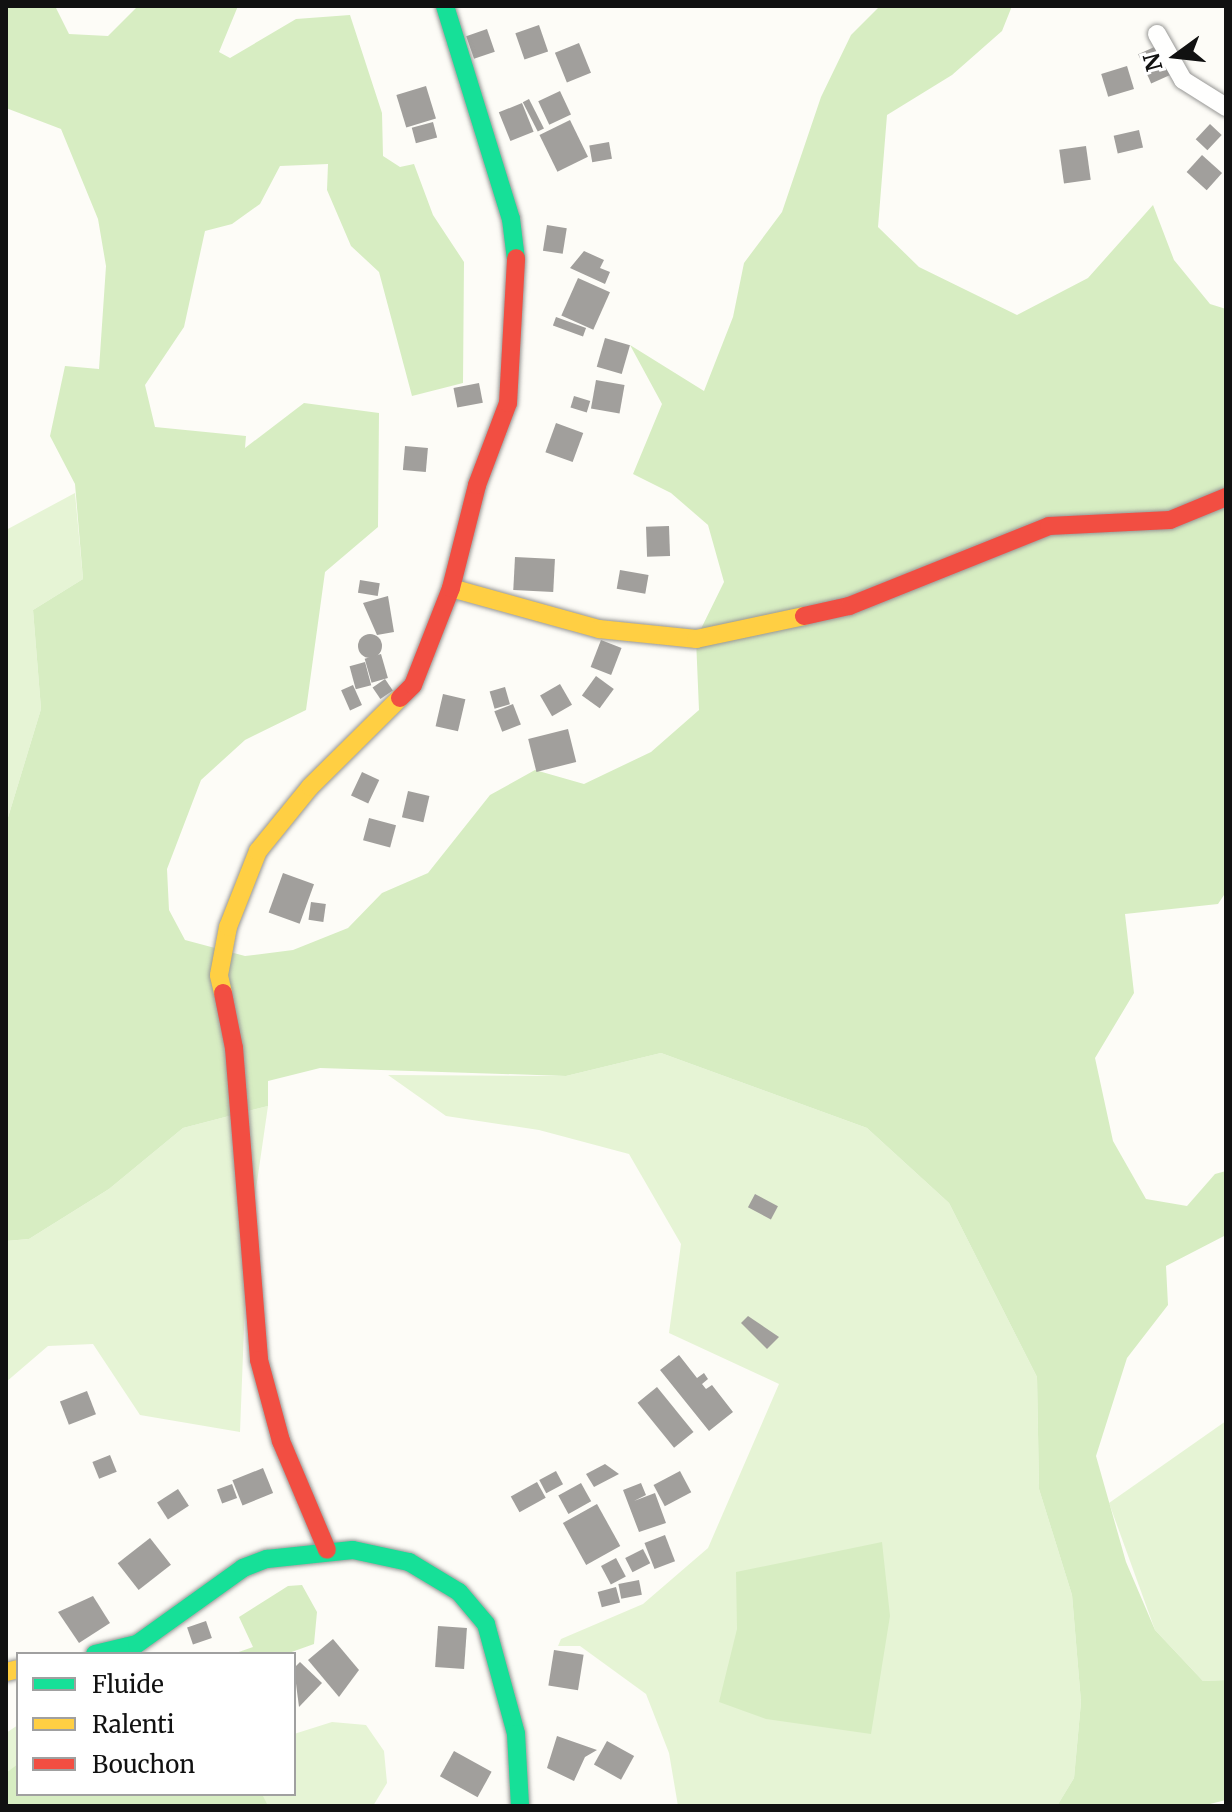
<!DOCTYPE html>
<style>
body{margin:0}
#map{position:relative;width:1232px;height:1812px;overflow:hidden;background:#fdfcf7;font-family:Merriweather,serif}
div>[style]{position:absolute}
.green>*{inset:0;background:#e6f4d5}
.forest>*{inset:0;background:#d7edc2}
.building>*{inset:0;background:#a19f9c;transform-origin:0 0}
.round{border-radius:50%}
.roads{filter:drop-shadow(0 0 2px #979795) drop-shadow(0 0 2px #979795)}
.street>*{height:18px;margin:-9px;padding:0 9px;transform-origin:9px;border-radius:9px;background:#fffffe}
.fast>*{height:18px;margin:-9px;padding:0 9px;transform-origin:9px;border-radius:9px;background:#16e098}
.slow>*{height:18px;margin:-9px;padding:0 9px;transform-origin:9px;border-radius:9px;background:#ffcf43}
.jam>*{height:18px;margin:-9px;padding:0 9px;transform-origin:9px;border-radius:9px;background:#f24e42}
span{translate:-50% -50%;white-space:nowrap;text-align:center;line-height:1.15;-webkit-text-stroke:8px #fff;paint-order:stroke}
.frame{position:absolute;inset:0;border:8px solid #111;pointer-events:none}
.legend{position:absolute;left:16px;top:1652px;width:280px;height:144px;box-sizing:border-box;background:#fff;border:2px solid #a0a0a0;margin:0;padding:10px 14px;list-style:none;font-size:24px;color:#111}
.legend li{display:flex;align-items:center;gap:16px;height:40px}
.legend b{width:40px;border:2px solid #a0a0a0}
.north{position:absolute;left:1136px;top:16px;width:80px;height:80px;-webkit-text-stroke:6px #fff;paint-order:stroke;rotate:255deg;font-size:22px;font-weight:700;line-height:32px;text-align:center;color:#111}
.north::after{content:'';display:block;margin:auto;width:28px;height:36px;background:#111;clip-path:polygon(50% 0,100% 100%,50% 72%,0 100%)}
</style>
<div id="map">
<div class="green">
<div style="clip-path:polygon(75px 493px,83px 579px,33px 610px,41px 709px,6px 824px,6px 530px)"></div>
<div style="clip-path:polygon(661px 1053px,867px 1128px,949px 1203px,1037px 1377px,1039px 1489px,1072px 1595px,1081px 1702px,1074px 1778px,1057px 1806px,678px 1806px,669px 1753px,646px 1694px,580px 1646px,558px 1646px,561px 1639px,643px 1604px,708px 1548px,779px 1384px,669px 1333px,681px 1244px,629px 1154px,539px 1130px,446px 1116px,388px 1075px,566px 1076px)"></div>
<div style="clip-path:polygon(268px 1106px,247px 1251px,240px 1432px,140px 1415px,93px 1344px,48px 1346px,6px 1382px,6px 1241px,29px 1239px,109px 1189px,183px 1128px)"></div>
<div style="clip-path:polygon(1226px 1421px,1226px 1680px,1203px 1681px,1155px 1630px,1109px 1503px)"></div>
<div style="clip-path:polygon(332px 1722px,366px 1725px,384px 1751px,387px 1783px,373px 1806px,6px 1806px,6px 1733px,18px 1725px,18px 1794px,294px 1794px,294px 1734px)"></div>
</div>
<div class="forest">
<div style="clip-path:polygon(6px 6px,55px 6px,69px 34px,108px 36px,138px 6px,238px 6px,219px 52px,230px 58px,296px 19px,350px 15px,382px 113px,383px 156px,400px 167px,414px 164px,433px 215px,464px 262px,463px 383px,412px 396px,379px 272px,351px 246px,327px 190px,328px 164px,280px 166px,260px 204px,232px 224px,205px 231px,184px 327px,145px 385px,155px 427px,246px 436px,245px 448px,304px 403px,379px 413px,378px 527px,325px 572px,306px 710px,245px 740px,201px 780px,167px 869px,169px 910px,185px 940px,245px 956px,293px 950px,348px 928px,382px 893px,428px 873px,490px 795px,535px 770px,584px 784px,651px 752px,699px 710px,696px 639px,724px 582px,708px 525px,671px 493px,633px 474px,662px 404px,630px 345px,704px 391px,733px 317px,744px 263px,782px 212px,821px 97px,851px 35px,880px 6px,1012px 6px,1002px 31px,952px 75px,887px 115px,878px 227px,919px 267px,1017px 315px,1088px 278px,1153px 205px,1174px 260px,1210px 304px,1226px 309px,1226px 892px,1218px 904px,1125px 914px,1134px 993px,1095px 1058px,1113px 1141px,1146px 1199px,1187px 1206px,1215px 1174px,1226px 1171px,1226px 1235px,1166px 1266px,1168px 1305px,1127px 1358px,1096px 1456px,1126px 1562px,1155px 1630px,1203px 1681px,1226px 1680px,1226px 1800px,1202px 1806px,1057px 1806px,1074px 1778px,1081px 1702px,1072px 1595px,1039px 1489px,1037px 1377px,949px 1203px,867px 1128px,661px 1053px,566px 1076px,320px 1068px,268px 1081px,268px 1106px,183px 1128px,109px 1189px,29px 1239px,6px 1241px,6px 824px,41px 709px,33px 610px,83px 579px,75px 484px,50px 436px,65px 366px,99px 369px,106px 266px,98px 219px,61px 129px,6px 108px)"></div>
<div style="clip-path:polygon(882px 1542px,890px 1616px,871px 1734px,766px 1719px,719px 1702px,737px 1629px,736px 1572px)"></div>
<div style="clip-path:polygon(302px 1585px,317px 1612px,314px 1644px,286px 1654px,233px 1654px,253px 1647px,239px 1617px,288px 1586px)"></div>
<div style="clip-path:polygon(18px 1764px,18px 1794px,262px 1794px,268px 1806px,6px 1806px,6px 1773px)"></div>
</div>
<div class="building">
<div style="left:539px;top:25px;width:28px;height:25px;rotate:71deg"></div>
<div style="left:487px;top:29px;width:24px;height:22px;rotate:71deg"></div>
<div style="left:579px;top:43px;width:32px;height:26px;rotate:68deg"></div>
<div style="left:1161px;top:44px;width:32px;height:25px;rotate:66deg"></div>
<div style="left:1127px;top:66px;width:24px;height:27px;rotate:73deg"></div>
<div style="left:426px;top:86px;width:34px;height:31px;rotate:73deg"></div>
<div style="left:560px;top:91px;width:26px;height:24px;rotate:65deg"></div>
<div style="left:529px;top:99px;width:33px;height:7px;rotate:63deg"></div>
<div style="left:522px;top:103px;width:31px;height:25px;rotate:68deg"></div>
<div style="left:570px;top:120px;width:41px;height:34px;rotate:64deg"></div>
<div style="left:433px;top:122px;width:16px;height:22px;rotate:75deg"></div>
<div style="left:1210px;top:124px;width:16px;height:21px;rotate:43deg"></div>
<div style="left:1139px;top:130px;width:18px;height:26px;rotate:77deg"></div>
<div style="left:609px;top:142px;width:17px;height:20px;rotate:80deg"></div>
<div style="left:1086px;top:146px;width:34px;height:27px;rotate:82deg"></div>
<div style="left:1202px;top:155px;width:27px;height:23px;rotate:42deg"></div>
<div style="left:547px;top:225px;width:20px;height:26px;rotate:9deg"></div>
<div style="clip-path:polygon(584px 251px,604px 260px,600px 268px,610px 272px,605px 284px,570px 268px)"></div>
<div style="left:578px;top:278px;width:35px;height:41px;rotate:24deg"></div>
<div style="left:556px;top:317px;width:32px;height:9px;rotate:20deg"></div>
<div style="left:605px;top:338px;width:26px;height:30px;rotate:16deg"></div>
<div style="left:596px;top:380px;width:29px;height:29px;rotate:10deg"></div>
<div style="left:479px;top:383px;width:20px;height:26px;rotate:79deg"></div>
<div style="left:574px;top:396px;width:17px;height:12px;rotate:17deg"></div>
<div style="left:556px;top:423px;width:29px;height:31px;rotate:20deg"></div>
<div style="left:405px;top:446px;width:23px;height:24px;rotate:5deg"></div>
<div style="left:669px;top:526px;width:30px;height:23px;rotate:88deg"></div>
<div style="left:515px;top:557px;width:40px;height:33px;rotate:3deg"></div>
<div style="left:620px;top:570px;width:29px;height:19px;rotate:10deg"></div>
<div style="left:360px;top:580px;width:20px;height:13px;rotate:9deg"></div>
<div style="clip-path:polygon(388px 596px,394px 632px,377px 635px,363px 603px)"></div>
<div class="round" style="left:358px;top:634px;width:24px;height:24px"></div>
<div style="left:601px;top:640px;width:22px;height:29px;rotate:21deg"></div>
<div style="left:381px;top:654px;width:25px;height:17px;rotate:74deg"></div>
<div style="left:365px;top:662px;width:24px;height:16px;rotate:75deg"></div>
<div style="left:596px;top:676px;width:22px;height:24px;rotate:36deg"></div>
<div style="left:385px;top:679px;width:14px;height:15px;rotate:56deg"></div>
<div style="left:560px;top:684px;width:24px;height:23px;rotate:60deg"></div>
<div style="left:353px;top:685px;width:22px;height:13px;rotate:66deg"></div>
<div style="left:505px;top:687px;width:18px;height:16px;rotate:74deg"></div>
<div style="left:443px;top:694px;width:23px;height:33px;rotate:13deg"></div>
<div style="left:513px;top:704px;width:22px;height:20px;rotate:69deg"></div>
<div style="left:568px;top:729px;width:34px;height:41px;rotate:76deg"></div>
<div style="left:362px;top:772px;width:19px;height:26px;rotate:25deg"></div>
<div style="left:408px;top:791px;width:22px;height:27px;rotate:13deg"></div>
<div style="left:369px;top:818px;width:28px;height:23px;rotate:15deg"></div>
<div style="left:283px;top:873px;width:33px;height:42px;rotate:20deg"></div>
<div style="left:311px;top:902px;width:15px;height:18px;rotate:8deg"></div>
<div style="left:755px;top:1194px;width:26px;height:15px;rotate:28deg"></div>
<div style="clip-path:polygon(748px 1316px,779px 1337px,767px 1349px,741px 1323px)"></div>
<div style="clip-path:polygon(679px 1355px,697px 1378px,704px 1373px,708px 1379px,702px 1384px,706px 1389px,712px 1385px,733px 1412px,709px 1431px,660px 1370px)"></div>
<div style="left:657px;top:1387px;width:58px;height:25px;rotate:51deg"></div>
<div style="left:87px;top:1391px;width:25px;height:29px;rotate:69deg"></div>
<div style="left:110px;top:1455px;width:18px;height:19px;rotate:68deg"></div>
<div style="clip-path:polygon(605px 1464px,619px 1474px,594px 1487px,586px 1474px)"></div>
<div style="left:263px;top:1468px;width:27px;height:33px;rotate:68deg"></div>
<div style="left:556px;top:1471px;width:15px;height:19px;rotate:62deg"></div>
<div style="left:680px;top:1471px;width:24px;height:30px;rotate:62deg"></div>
<div style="left:537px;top:1482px;width:18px;height:30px;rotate:61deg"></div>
<div style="left:581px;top:1483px;width:21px;height:26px;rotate:61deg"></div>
<div style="clip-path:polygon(641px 1483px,646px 1495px,634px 1501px,655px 1493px,666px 1523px,639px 1532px,623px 1490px)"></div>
<div style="left:232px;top:1484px;width:15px;height:16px;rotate:70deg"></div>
<div style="left:178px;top:1489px;width:20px;height:25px;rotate:57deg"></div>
<div style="left:597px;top:1504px;width:48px;height:39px;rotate:61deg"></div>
<div style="left:665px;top:1535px;width:28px;height:22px;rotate:69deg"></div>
<div style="left:150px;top:1538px;width:34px;height:41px;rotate:52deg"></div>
<div style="left:643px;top:1549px;width:16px;height:20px;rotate:63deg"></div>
<div style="left:616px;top:1558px;width:21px;height:17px;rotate:62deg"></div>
<div style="left:639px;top:1580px;width:15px;height:21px;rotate:79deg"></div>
<div style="left:616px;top:1587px;width:16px;height:19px;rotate:75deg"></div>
<div style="clip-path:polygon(93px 1596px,110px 1623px,79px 1643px,58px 1612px)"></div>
<div style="left:206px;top:1621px;width:18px;height:20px;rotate:71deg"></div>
<div style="left:438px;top:1626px;width:29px;height:41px;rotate:4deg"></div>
<div style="clip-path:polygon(333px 1639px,359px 1670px,339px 1697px,308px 1660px)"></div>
<div style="left:554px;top:1650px;width:30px;height:36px;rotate:9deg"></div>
<div style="clip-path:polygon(300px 1662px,322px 1683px,299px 1707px,294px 1668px)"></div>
<div style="clip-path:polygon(557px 1736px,597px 1750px,585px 1757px,574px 1781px,547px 1768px)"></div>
<div style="left:607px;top:1741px;width:31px;height:27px;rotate:29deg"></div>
<div style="left:454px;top:1751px;width:43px;height:29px;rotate:29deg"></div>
</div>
<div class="roads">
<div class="street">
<div style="left:1157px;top:34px;width:53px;rotate:60.5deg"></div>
<div style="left:1183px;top:80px;width:51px;rotate:32.1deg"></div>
</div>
<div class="fast">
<div style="left:445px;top:6px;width:223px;rotate:72.8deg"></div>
<div style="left:511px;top:219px;width:39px;rotate:83deg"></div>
<div style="left:95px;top:1654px;width:43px;rotate:-13.4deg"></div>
<div style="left:137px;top:1644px;width:130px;rotate:-35.6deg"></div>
<div style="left:243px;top:1568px;width:26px;rotate:-21deg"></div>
<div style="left:267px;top:1559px;width:86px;rotate:-6deg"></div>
<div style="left:353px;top:1550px;width:57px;rotate:12.1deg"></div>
<div style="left:409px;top:1562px;width:58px;rotate:31deg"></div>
<div style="left:459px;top:1592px;width:42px;rotate:49.8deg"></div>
<div style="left:486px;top:1624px;width:114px;rotate:74.7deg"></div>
<div style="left:516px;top:1734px;width:72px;rotate:86.8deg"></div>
</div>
<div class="slow">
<div style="left:451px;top:588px;width:154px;rotate:15.5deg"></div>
<div style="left:599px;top:629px;width:98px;rotate:5.9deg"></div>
<div style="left:696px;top:639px;width:110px;rotate:-12deg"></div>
<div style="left:223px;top:993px;width:18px;rotate:-103deg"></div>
<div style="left:219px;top:975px;width:49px;rotate:-79.4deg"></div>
<div style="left:228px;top:927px;width:82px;rotate:-68.5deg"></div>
<div style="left:258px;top:851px;width:82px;rotate:-50.9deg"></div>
<div style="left:310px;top:787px;width:127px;rotate:-44.7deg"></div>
<div style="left:6px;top:1672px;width:12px;rotate:-14deg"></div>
</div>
<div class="jam">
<div style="left:804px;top:616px;width:46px;rotate:-12.5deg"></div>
<div style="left:849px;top:606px;width:215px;rotate:-21.8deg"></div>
<div style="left:1049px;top:526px;width:121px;rotate:-2.8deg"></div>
<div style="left:1170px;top:520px;width:61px;rotate:-22.3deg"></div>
<div style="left:400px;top:698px;width:18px;rotate:-45deg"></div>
<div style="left:413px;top:685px;width:104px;rotate:-68.6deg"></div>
<div style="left:451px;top:588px;width:106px;rotate:-75.8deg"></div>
<div style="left:477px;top:485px;width:88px;rotate:-69.3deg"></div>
<div style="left:508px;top:403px;width:145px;rotate:-86.8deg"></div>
<div style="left:223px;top:993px;width:56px;rotate:78.7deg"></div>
<div style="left:234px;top:1048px;width:313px;rotate:85.4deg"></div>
<div style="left:259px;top:1360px;width:84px;rotate:74.8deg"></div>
<div style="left:281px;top:1441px;width:118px;rotate:67.1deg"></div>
</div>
</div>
<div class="frame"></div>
<ul class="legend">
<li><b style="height:10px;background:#16e098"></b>Fluide</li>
<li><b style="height:10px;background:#ffcf43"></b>Ralenti</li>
<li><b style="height:10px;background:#f24e42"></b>Bouchon</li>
</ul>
<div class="north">N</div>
</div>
